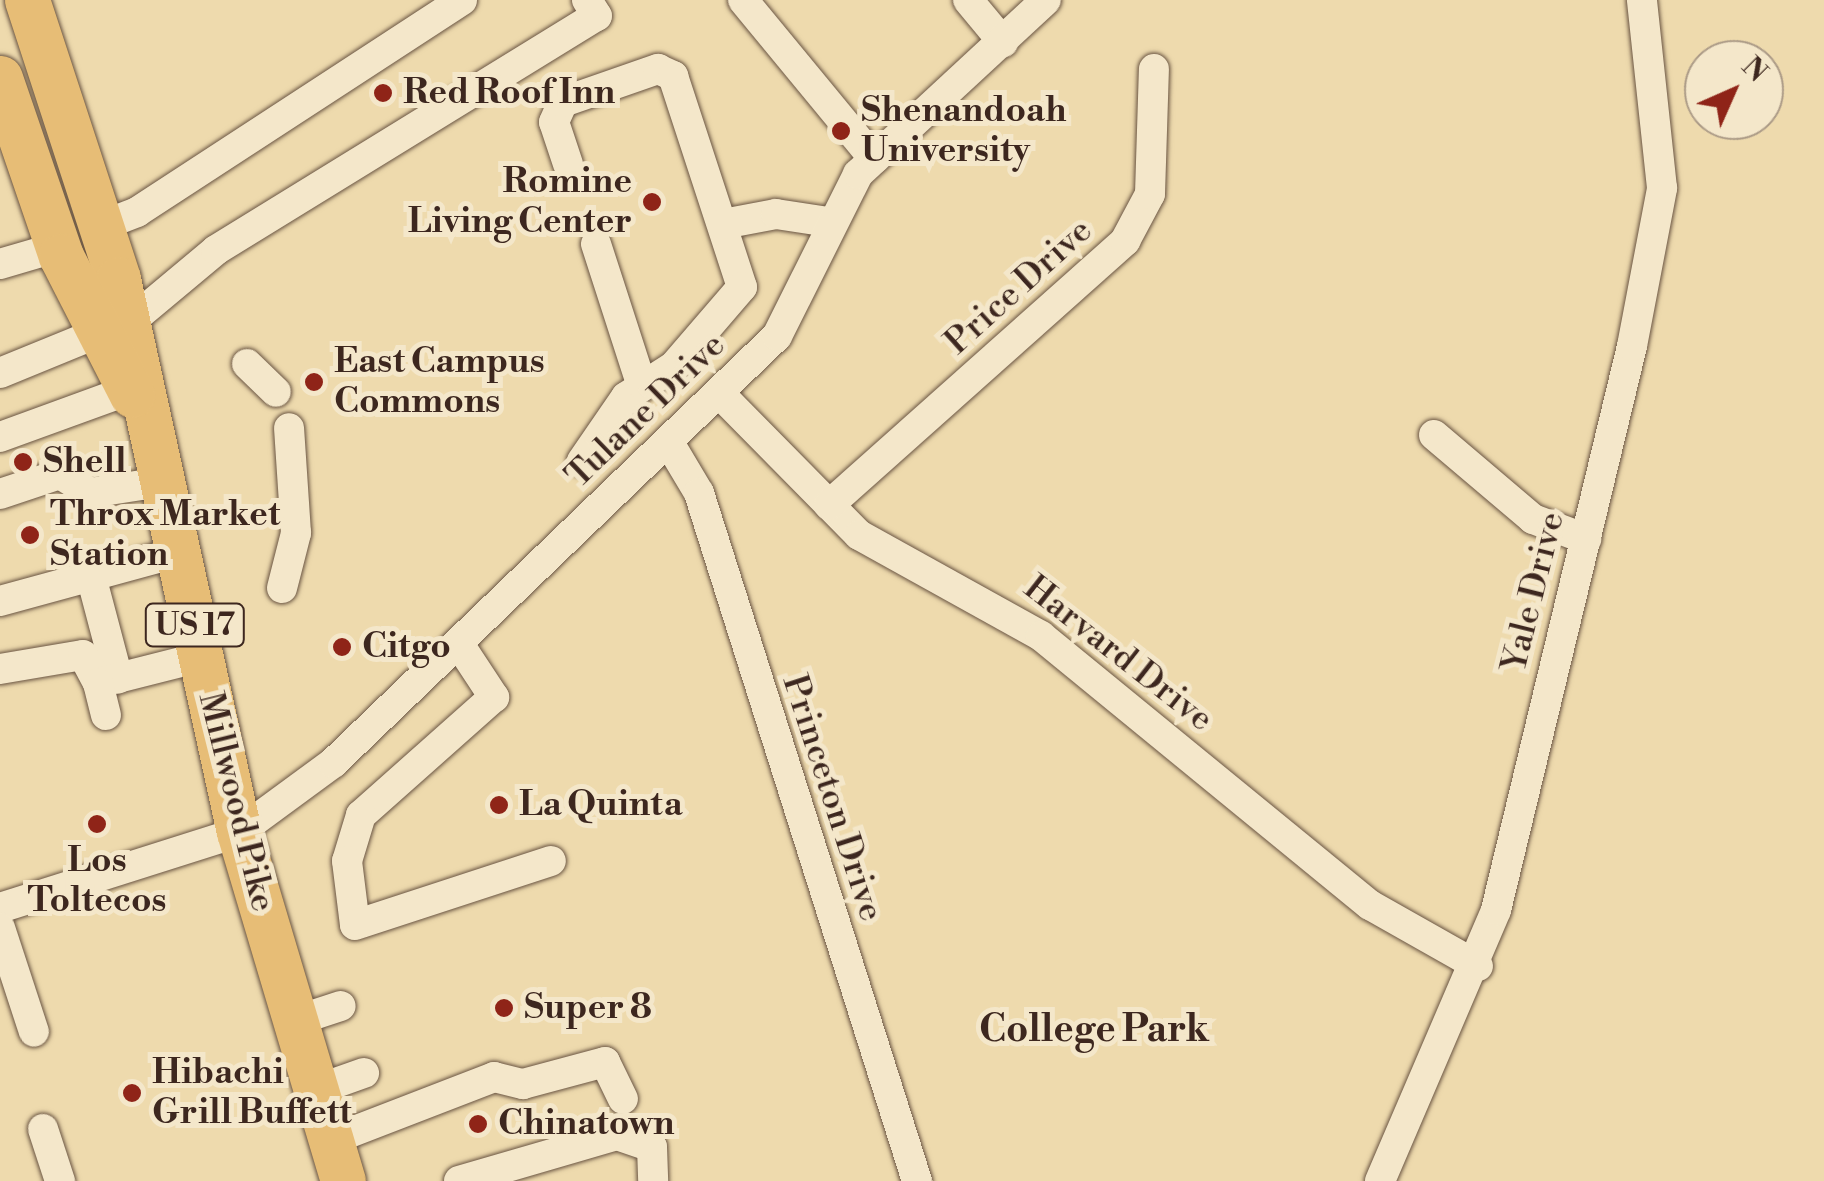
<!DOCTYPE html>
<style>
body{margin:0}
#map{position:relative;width:1824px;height:1181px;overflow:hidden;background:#eedaad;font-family:"Libre Bodoni",serif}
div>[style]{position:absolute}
.roads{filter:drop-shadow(0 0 2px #695442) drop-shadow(0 0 2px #695442)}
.minor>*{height:30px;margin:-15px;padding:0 15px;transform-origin:15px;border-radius:15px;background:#f4e7ca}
.highway>*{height:45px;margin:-22.5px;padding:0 22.5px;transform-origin:22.5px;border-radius:22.5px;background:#e7bd76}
.dots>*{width:28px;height:28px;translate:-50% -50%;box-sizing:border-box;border:5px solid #f4e7ca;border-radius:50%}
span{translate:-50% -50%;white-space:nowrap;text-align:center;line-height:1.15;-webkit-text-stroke:10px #f4e7ca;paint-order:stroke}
.shield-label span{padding:2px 8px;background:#f4e7ca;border:2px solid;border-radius:8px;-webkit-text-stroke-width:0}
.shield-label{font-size:32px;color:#3d271f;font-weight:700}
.poi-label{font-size:35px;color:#3d271f;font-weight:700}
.left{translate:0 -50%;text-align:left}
.right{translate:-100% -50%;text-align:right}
.street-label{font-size:35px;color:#3d271f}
.neighbourhood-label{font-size:38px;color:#3d271f;font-weight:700}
.north{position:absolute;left:1684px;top:40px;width:100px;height:100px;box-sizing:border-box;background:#f4e7ca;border:2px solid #ab9a86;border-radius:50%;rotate:45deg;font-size:28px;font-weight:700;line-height:40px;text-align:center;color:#3d271f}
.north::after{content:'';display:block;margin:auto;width:35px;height:45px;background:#8f2418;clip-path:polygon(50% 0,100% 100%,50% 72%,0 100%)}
</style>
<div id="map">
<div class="roads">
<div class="minor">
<div style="left:743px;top:0;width:206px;rotate:50.5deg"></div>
<div style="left:968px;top:0;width:55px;rotate:50.2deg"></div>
<div style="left:568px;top:164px;width:44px;rotate:-108.4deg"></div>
<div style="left:554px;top:122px;width:22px;rotate:-66deg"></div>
<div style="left:563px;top:102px;width:101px;rotate:-19.2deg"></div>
<div style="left:658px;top:69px;width:17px;rotate:25deg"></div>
<div style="left:673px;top:76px;width:222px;rotate:71.9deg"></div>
<div style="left:742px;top:287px;width:104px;rotate:130.7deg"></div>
<div style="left:674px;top:366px;width:57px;rotate:147.1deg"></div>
<div style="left:626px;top:397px;width:78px;rotate:124.5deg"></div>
<div style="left:723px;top:224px;width:54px;rotate:-10.7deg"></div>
<div style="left:776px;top:214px;width:53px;rotate:8.7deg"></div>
<div style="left:101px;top:226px;width:39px;rotate:-21deg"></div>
<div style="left:137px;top:212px;width:388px;rotate:-33.1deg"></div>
<div style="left:596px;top:244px;width:146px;rotate:72.1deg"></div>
<div style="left:0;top:264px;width:60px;rotate:-16.3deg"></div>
<div style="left:130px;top:322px;width:112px;rotate:-39.9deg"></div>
<div style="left:216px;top:250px;width:447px;rotate:-31.6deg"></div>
<div style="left:597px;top:16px;width:19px;rotate:-122deg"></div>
<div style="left:247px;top:364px;width:40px;rotate:44deg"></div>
<div style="left:0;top:373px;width:106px;rotate:-22.2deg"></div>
<div style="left:720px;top:394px;width:198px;rotate:45.4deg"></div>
<div style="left:859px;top:535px;width:208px;rotate:29deg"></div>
<div style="left:1041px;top:636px;width:425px;rotate:39.3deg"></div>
<div style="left:1370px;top:905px;width:124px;rotate:29.5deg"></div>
<div style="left:1434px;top:435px;width:130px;rotate:40.3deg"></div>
<div style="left:1533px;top:519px;width:57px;rotate:20.7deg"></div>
<div style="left:0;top:437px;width:137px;rotate:-20deg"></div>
<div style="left:668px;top:441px;width:61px;rotate:59.2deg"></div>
<div style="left:699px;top:493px;width:722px;rotate:72.42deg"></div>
<div style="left:0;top:494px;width:63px;rotate:-18.4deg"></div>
<div style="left:60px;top:474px;width:36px;rotate:32deg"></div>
<div style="left:90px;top:493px;width:72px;rotate:-8.8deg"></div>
<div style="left:829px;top:505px;width:397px;rotate:-41.7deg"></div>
<div style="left:1125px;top:241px;width:53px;rotate:-62deg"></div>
<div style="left:1150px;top:194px;width:125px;rotate:-88.2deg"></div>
<div style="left:91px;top:576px;width:106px;rotate:75.2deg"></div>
<div style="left:282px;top:588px;width:57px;rotate:-75.7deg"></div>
<div style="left:296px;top:533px;width:105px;rotate:-93.8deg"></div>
<div style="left:0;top:601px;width:186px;rotate:-15.3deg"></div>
<div style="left:459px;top:644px;width:64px;rotate:56.6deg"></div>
<div style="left:494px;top:697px;width:178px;rotate:138.4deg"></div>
<div style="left:361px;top:815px;width:48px;rotate:106.9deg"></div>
<div style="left:347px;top:861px;width:64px;rotate:82.9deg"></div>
<div style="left:355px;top:925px;width:206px;rotate:-18.1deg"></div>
<div style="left:0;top:669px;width:84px;rotate:-9.6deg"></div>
<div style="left:83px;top:655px;width:32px;rotate:62deg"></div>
<div style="left:98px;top:683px;width:106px;rotate:-14.2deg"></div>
<div style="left:98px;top:683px;width:33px;rotate:76deg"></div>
<div style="left:0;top:908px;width:251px;rotate:-17.6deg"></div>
<div style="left:239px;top:832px;width:117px;rotate:-36.3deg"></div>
<div style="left:333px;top:763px;width:616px;rotate:-43.88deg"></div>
<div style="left:777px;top:336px;width:181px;rotate:-63.4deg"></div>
<div style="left:858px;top:174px;width:256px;rotate:-42.8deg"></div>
<div style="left:0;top:928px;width:109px;rotate:71.9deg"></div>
<div style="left:295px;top:1021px;width:48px;rotate:-18.1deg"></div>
<div style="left:316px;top:1090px;width:51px;rotate:-19.5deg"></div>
<div style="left:43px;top:1129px;width:55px;rotate:71.9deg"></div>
<div style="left:331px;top:1140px;width:175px;rotate:-21.1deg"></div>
<div style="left:494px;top:1077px;width:30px;rotate:14deg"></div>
<div style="left:523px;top:1084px;width:85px;rotate:-15deg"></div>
<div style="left:605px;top:1062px;width:41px;rotate:64.1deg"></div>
<div style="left:459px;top:1181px;width:165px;rotate:-16.2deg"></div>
<div style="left:617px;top:1135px;width:37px;rotate:19deg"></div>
<div style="left:652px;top:1147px;width:34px;rotate:88deg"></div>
<div style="left:1380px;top:1181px;width:295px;rotate:-66.8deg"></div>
<div style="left:1496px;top:910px;width:580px;rotate:-76.44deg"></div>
<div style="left:1632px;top:346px;width:161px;rotate:-79.2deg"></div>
<div style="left:1662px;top:188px;width:189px;rotate:-96.1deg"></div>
</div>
<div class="highway">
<div style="left:27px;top:0;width:293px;rotate:71.9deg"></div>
<div style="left:118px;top:279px;width:566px;rotate:77.66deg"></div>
<div style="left:239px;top:832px;width:364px;rotate:73.4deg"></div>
<div style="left:0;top:78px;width:188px;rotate:71.1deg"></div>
<div style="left:61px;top:256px;width:156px;rotate:62.9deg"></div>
</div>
</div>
<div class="dots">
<div style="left:383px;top:93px;background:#8f2418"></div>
<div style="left:841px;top:131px;background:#8f2418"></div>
<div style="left:652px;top:202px;background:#8f2418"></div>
<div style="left:314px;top:382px;background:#8f2418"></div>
<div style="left:23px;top:462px;background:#8f2418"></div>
<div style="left:30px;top:535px;background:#8f2418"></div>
<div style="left:342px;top:647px;background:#8f2418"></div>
<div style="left:499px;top:805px;background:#8f2418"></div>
<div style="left:97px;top:824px;background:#8f2418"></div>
<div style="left:504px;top:1008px;background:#8f2418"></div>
<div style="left:132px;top:1093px;background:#8f2418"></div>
<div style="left:478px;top:1124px;background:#8f2418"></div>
</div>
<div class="shield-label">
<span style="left:195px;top:625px">US 17</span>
</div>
<div class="poi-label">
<span class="left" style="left:403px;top:93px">Red Roof Inn</span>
<span class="left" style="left:861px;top:131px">Shenandoah<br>University</span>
<span class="right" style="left:632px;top:202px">Romine<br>Living Center</span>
<span class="left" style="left:334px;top:382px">East Campus<br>Commons</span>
<span class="left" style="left:43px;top:462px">Shell</span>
<span class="left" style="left:50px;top:535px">Throx Market<br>Station</span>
<span class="left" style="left:362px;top:647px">Citgo</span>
<span class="left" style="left:519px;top:805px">La Quinta</span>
<span style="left:97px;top:881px">Los<br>Toltecos</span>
<span class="left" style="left:524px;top:1008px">Super 8</span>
<span class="left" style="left:152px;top:1093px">Hibachi<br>Grill Buffett</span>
<span class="left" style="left:498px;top:1124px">Chinatown</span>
</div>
<div class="street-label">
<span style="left:1019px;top:287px;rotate:-42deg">Price Drive</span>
<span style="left:646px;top:411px;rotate:-44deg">Tulane Drive</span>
<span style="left:1534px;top:592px;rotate:-76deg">Yale Drive</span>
<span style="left:1118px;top:654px;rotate:38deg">Harvard Drive</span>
<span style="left:832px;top:798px;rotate:72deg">Princeton Drive</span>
<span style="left:236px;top:802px;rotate:76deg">Millwood Pike</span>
</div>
<div class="neighbourhood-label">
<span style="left:1094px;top:1030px">College Park</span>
</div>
<div class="north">N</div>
</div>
